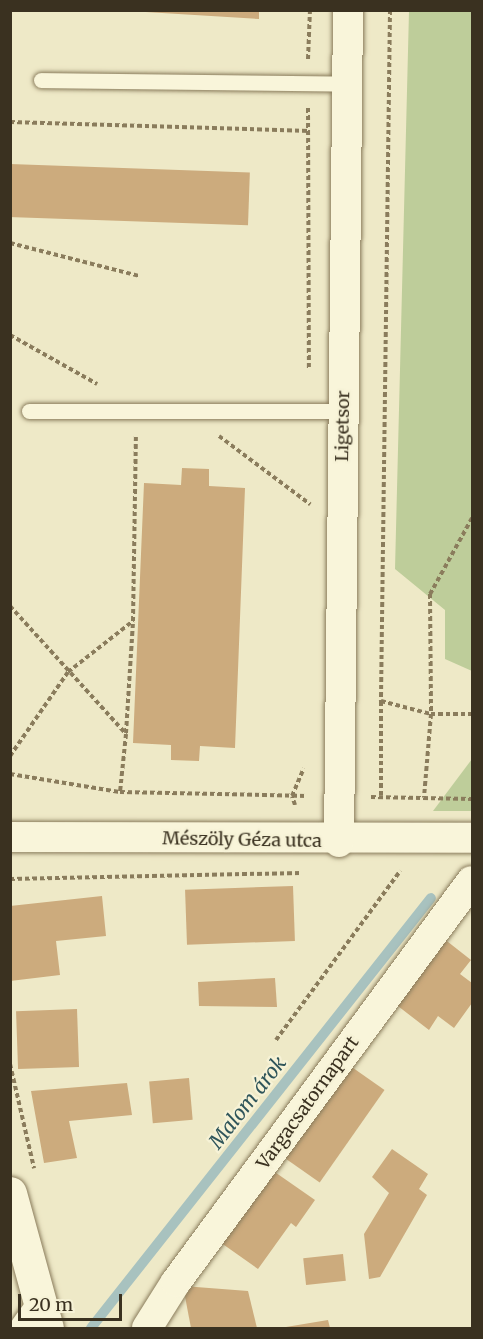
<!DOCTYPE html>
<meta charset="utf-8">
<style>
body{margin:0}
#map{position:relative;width:483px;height:1339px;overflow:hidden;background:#eee9c7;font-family:Merriweather,serif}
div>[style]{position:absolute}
.green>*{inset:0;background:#becd9a}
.stream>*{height:10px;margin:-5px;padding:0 5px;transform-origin:5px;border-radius:5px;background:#a8c2bf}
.building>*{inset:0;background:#ccab7d;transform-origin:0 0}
.path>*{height:4px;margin-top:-2px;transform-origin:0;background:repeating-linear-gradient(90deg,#8a7c5c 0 4.5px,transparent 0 7.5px)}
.roads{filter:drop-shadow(0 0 2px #8a7c5c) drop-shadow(0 0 2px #8a7c5c)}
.service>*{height:15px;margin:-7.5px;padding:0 7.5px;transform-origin:7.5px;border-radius:7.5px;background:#f9f5da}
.minor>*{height:30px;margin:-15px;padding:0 15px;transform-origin:15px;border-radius:15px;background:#f9f5da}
.secondary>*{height:33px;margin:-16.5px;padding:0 16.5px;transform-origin:16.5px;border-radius:16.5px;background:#f9f5da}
span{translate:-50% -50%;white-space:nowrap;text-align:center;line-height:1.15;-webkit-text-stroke:4.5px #f6f2d6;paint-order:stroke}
.street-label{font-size:18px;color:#3a3120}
.water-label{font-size:20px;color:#2f555a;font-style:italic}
.frame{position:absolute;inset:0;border:12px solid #3a3120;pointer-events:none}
.scale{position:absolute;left:18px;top:1294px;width:104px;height:27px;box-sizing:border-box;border:3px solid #3a3120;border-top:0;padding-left:8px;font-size:18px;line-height:21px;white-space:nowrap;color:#3a3120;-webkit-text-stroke:4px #f6f2d6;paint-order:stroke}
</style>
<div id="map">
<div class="green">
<div style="clip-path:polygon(409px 11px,472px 11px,472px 671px,445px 659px,445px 610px,395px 569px)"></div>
<div style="clip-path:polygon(472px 759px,472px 811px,433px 811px)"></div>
</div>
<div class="stream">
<div style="left:91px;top:1328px;width:548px;rotate:-51.67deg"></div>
</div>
<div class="building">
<div style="clip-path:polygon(113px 10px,259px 10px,259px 19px)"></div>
<div style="left:10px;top:164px;width:240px;height:53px;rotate:2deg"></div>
<div style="clip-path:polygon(182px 468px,209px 469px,209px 486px,245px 488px,235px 748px,200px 746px,199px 761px,171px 760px,171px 745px,133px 743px,144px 483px,181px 485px)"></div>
<div style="left:293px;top:886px;width:55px;height:108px;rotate:88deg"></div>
<div style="clip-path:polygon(102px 896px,106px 936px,56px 941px,60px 975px,10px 981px,10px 906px)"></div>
<div style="clip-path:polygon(443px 938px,471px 960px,460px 974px,472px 983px,472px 1003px,454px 1028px,438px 1016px,429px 1030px,394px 1003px)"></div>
<div style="clip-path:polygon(275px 978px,277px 1007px,199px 1006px,198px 982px)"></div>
<div style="left:77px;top:1009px;width:58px;height:61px;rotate:88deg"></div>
<div style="left:346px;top:1063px;width:47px;height:113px;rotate:35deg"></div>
<div style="left:189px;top:1078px;width:42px;height:40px;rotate:85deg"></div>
<div style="clip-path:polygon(127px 1083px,132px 1115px,69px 1121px,77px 1158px,44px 1163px,31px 1091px)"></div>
<div style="clip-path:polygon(392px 1149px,428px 1174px,419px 1189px,427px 1195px,380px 1277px,369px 1279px,364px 1234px,389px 1193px,372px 1177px)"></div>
<div style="clip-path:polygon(269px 1168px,315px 1200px,296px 1227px,291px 1223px,258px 1269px,217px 1240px)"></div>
<div style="left:343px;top:1254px;width:27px;height:40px;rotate:84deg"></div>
<div style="clip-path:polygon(183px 1286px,248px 1291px,257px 1328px,191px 1328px)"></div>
<div style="clip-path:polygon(328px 1320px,330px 1328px,286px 1328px,286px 1327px)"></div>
</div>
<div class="path">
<div style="left:390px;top:10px;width:691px;rotate:90.75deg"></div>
<div style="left:381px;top:701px;width:52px;rotate:14.6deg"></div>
<div style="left:431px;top:714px;width:84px;rotate:94.8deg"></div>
<div style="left:308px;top:59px;width:49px;rotate:-87.7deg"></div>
<div style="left:308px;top:108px;width:260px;rotate:89.8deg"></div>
<div style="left:10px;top:122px;width:300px;rotate:1.7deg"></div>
<div style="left:10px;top:243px;width:133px;rotate:14.3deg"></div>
<div style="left:10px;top:335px;width:100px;rotate:29.4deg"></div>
<div style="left:219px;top:436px;width:114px;rotate:36.8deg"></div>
<div style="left:472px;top:518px;width:87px;rotate:118.9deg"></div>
<div style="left:430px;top:594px;width:120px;rotate:89.5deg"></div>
<div style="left:431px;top:714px;width:41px"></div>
<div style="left:10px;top:606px;width:173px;rotate:47.8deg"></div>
<div style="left:126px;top:734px;width:58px;rotate:95.9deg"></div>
<div style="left:381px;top:701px;width:96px;rotate:90deg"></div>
<div style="left:126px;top:733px;width:112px;rotate:-86.4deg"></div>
<div style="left:10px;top:756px;width:102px;rotate:-55.4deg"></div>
<div style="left:68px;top:672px;width:83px;rotate:-38.1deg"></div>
<div style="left:133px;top:621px;width:186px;rotate:-89.1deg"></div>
<div style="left:10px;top:774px;width:111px;rotate:9.3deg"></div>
<div style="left:120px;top:792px;width:187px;rotate:1.2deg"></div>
<div style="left:371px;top:797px;width:101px;rotate:1.1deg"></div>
<div style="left:295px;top:805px;width:9px;rotate:-108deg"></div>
<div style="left:292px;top:796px;width:30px;rotate:-67deg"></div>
<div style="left:10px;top:879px;width:291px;rotate:-1.2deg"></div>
<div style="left:276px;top:1040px;width:210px;rotate:-53.7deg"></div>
<div style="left:10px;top:1064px;width:107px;rotate:77deg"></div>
</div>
<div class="roads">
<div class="service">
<div style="left:41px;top:80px;width:306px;rotate:0.7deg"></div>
<div style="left:29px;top:411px;width:314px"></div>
</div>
<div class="minor">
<div style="left:10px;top:837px;width:462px;rotate:0.1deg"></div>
<div style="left:339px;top:842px;width:832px;rotate:-89.38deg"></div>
<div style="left:25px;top:1328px;width:27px;rotate:-54deg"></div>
<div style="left:147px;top:1328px;width:54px;rotate:-57.8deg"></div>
<div style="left:176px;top:1282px;width:498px;rotate:-53.6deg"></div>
</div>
<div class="secondary">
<div style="left:10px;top:1193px;width:140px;rotate:74.7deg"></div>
</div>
</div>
<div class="street-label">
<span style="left:343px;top:426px;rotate:-89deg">Ligetsor</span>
<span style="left:242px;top:840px;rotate:1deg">Mészöly Géza utca</span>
<span style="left:308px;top:1103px;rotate:-54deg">Vargacsatornapart</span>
</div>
<div class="water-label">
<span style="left:247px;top:1102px;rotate:-52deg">Malom árok</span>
</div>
<div class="frame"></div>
<div class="scale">20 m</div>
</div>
